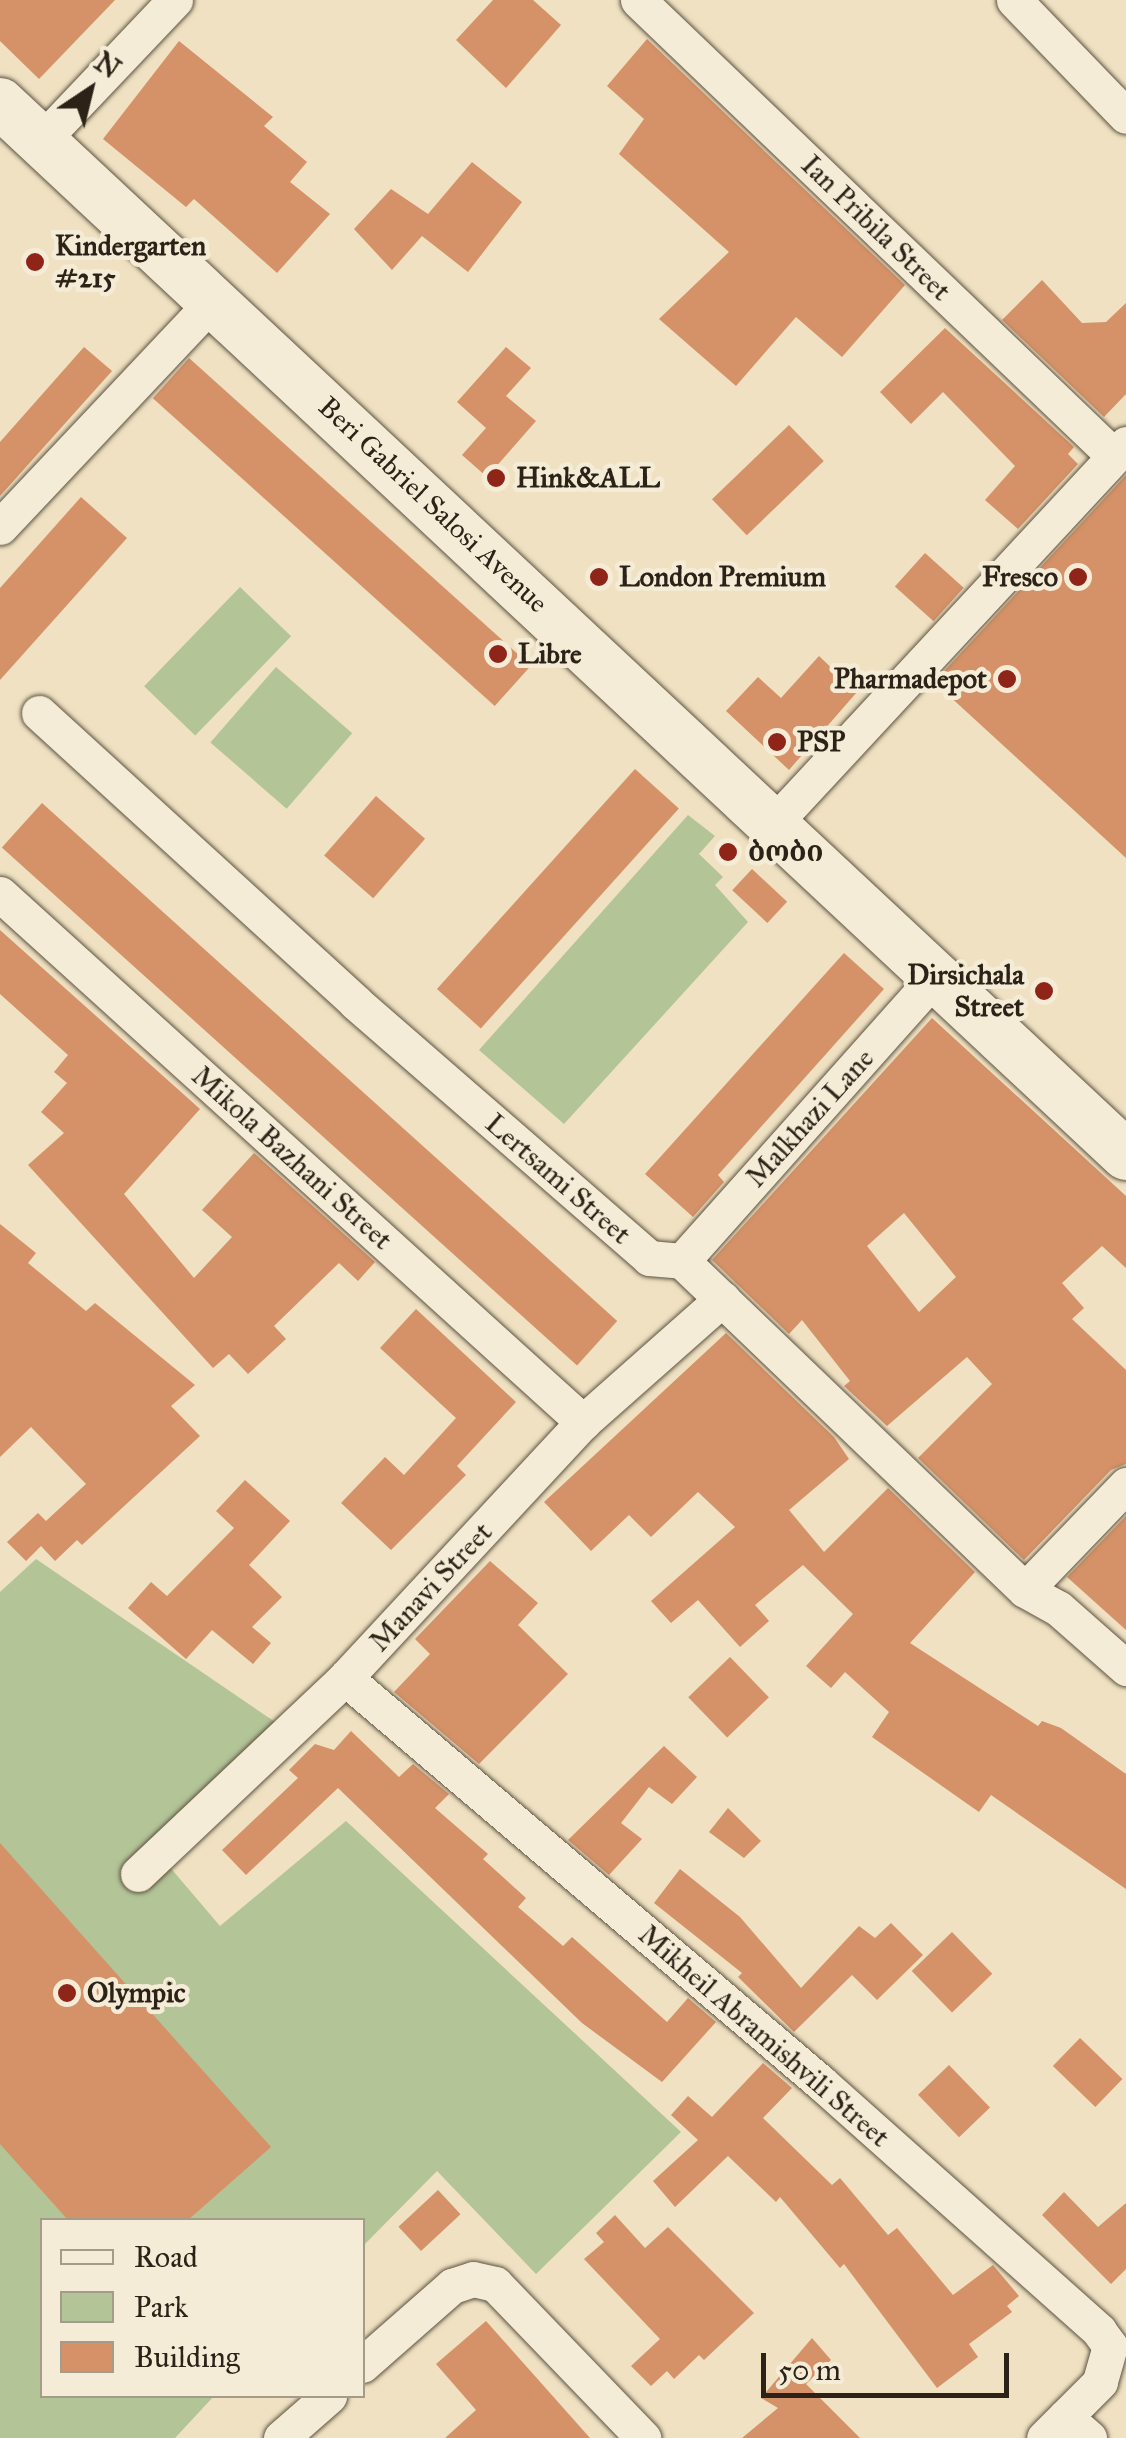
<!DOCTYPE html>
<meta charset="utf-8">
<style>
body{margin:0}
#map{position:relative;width:1126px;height:2438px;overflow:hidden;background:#efe1c1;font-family:"IM FELL Great Primer","Noto Serif Georgian",serif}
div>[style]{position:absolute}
.green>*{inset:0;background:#b3c497;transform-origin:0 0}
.building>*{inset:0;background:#d59167;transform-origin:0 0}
.roads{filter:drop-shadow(0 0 2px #5d5242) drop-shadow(0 0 2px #5d5242)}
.street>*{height:35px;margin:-17.5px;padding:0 17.5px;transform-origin:17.5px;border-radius:17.5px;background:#f5ecd7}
.secondary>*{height:50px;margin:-25px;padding:0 25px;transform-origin:25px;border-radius:25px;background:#f5ecd7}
.dots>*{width:28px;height:28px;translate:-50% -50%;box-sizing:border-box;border:5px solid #f5ecd7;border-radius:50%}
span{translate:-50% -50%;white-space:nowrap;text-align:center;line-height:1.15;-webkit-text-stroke:9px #f5ecd7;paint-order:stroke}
.street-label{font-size:28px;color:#2c2217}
.poi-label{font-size:28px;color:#2c2217;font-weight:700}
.left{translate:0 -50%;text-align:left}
.right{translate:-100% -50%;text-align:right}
.legend{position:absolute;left:40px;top:2218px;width:325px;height:180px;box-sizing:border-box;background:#f5ecd7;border:2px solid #a59b8a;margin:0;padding:12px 18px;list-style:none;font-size:30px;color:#2c2217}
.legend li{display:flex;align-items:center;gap:20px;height:50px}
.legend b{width:50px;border:2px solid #a59b8a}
.north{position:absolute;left:40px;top:40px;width:100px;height:100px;-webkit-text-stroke:8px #f5ecd7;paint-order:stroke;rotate:35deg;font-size:28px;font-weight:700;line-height:40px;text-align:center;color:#2c2217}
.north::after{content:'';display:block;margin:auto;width:35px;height:45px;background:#2c2217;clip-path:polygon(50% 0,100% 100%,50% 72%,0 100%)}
.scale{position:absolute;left:761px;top:2353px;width:248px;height:45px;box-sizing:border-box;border:5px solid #2c2217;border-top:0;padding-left:12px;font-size:30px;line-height:35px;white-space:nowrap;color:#2c2217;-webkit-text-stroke:8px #f5ecd7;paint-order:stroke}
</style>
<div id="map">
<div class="green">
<div style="left:240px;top:587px;width:71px;height:138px;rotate:44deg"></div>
<div style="left:276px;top:667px;width:101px;height:100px;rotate:41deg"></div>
<div style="clip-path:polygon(688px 815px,715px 836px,699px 854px,723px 877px,715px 885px,748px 922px,564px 1124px,479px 1050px)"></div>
<div style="clip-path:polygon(36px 1559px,278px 1724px,151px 1845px,220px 1926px,346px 1821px,681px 2132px,536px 2274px,437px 2171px,363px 2246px,362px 2220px,42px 2220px,42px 2396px,214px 2396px,175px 2438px,0 2438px,0 1592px)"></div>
</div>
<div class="building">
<div style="clip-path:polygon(0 0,115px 0,39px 79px,0 41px)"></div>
<div style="clip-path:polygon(493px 0,533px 0,561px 25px,506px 88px,456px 40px)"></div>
<div style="clip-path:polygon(647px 39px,905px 285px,842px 357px,796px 317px,736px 386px,659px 319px,729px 252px,619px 154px,644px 119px,607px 86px)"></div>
<div style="clip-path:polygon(179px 41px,273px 117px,264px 126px,307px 162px,290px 182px,330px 214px,277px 273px,194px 199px,186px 207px,103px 139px)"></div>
<div style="clip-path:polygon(472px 162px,522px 202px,468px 272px,422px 236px,392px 270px,354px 229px,391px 189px,428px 214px)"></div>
<div style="clip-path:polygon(1042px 280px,1082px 323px,1106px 322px,1126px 303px,1126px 394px,1104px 417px,1002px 320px)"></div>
<div style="clip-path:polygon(945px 328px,1074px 447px,1068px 454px,1078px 464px,1018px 529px,985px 500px,1015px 466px,943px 392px,911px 424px,880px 392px)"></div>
<div style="clip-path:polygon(84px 347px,112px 371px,0 496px,0 442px)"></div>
<div style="clip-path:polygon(506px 347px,531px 368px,506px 396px,536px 421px,487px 477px,462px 455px,486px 428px,457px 402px)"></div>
<div style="left:189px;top:358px;width:460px;height:54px;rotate:42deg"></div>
<div style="left:789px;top:425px;width:50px;height:107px;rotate:46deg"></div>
<div style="clip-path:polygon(1126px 475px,1126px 858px,934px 682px)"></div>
<div style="clip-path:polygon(81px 497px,127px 538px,0 680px,0 588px)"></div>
<div style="left:925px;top:553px;width:52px;height:45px;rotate:42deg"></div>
<div style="clip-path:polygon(819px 656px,857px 692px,789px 770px,726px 711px,758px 677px,781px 698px)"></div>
<div style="left:635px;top:769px;width:59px;height:296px;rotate:42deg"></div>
<div style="left:376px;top:796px;width:65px;height:79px;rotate:41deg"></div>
<div style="left:42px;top:803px;width:774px;height:60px;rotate:42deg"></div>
<div style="left:752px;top:869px;width:48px;height:29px;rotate:43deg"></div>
<div style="clip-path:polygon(0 930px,200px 1109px,124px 1194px,194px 1278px,232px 1237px,202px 1210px,254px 1153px,375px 1262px,358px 1281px,339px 1263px,274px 1326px,286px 1339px,248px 1374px,229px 1354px,213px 1368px,28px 1165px,64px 1133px,41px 1112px,67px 1083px,54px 1072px,68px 1055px,0 994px)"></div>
<div style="clip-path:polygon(844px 953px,884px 989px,718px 1175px,724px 1182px,693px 1217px,645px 1174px)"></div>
<div style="clip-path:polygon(evenodd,932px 1018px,1126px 1196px,1126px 1268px,1102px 1246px,1062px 1283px,1084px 1308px,1072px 1319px,1126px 1370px,1126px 1464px,1111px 1470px,1024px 1560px,918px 1458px,992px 1384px,967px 1357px,887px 1426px,844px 1386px,850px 1381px,802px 1320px,789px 1334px,712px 1260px,932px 1018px,904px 1213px,956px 1277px,919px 1312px,867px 1246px,904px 1213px)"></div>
<div style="clip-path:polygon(0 1224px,36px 1253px,28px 1263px,86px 1311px,95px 1303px,195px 1385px,171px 1406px,200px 1436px,82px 1545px,77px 1540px,55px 1561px,41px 1546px,26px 1561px,7px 1542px,38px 1513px,46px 1521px,86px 1484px,31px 1427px,0 1457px)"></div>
<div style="clip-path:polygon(416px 1309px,516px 1402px,457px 1466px,466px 1475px,391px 1550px,341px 1503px,385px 1457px,404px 1475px,456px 1418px,380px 1348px)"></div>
<div style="clip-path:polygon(726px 1333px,834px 1437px,849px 1459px,789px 1510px,824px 1552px,888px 1488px,975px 1572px,910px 1643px,1038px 1726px,1042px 1721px,1061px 1728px,1126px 1774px,1126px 1889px,991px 1795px,979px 1812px,872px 1737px,889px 1712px,845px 1672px,831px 1688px,806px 1666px,853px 1614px,803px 1565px,755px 1605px,769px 1621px,740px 1647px,698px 1600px,671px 1623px,651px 1601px,735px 1527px,698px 1492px,651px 1537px,629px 1515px,591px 1551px,544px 1502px)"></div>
<div style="clip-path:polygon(245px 1480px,290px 1521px,249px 1565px,282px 1597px,252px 1627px,271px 1643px,253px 1664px,212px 1630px,186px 1659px,128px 1608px,151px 1582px,167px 1596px,234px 1528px,216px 1511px)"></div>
<div style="clip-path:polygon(1126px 1516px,1126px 1630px,1067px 1577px)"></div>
<div style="clip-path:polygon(490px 1561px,538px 1603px,518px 1625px,568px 1674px,479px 1764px,394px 1692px,430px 1654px,415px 1639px)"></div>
<div style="left:730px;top:1657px;width:56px;height:58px;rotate:46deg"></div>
<div style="clip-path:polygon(351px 1731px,399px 1777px,413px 1764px,449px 1794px,435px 1808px,488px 1854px,483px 1859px,526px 1898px,518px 1907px,563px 1946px,572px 1937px,667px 2022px,688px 1998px,716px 2022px,662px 2082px,582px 2023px,338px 1788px,246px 1875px,222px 1850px,298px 1778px,289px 1770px,315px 1744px,334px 1750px)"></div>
<div style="clip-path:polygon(664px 1746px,697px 1777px,672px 1804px,649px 1787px,621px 1823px,642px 1839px,609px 1875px,568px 1840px)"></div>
<div style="clip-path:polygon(728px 1808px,761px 1841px,744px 1858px,709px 1832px)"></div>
<div style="clip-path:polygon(0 1843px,271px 2147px,188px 2220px,68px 2220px,0 2144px)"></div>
<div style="clip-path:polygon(680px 1869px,740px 1917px,801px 1988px,859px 1926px,875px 1938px,891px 1923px,923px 1955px,877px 2000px,852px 1975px,794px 2032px,738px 1977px,742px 1973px,654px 1903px)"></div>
<div style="left:952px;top:1932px;width:58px;height:56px;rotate:46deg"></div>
<div style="left:1080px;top:2038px;width:59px;height:39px;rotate:44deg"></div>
<div style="clip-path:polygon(763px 2063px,792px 2088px,763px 2118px,832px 2185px,840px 2178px,888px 2235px,897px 2228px,953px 2295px,993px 2265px,1019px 2296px,1007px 2306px,1012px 2312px,969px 2344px,978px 2357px,937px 2388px,844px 2264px,840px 2268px,780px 2197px,776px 2202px,728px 2156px,675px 2207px,653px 2181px,698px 2140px,671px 2115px,688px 2096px,712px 2117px)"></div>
<div style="left:949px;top:2065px;width:59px;height:43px;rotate:46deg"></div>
<div style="left:438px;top:2190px;width:33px;height:54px;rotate:47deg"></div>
<div style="clip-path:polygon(1064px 2192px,1098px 2227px,1126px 2203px,1126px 2269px,1111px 2284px,1042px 2215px)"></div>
<div style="clip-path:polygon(615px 2215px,645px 2248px,668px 2227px,754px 2313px,704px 2360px,699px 2355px,674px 2379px,667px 2371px,651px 2386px,631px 2366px,660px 2339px,584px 2259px,604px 2242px,596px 2233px)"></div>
<div style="clip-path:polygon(486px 2321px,590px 2438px,445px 2438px,476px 2410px,436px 2364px)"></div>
<div style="clip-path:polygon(812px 2338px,831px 2360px,806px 2384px,860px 2438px,742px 2438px,778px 2408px,761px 2398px)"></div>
</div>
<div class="roads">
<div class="street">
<div style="left:638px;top:0;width:659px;rotate:43.77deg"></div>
<div style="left:1014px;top:0;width:161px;rotate:46deg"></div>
<div style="left:41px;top:141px;width:195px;rotate:-46.5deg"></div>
<div style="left:0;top:527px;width:309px;rotate:-46.7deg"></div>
<div style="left:39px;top:713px;width:428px;rotate:42.4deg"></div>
<div style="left:355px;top:1002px;width:390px;rotate:41deg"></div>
<div style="left:649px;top:1258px;width:33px;rotate:5deg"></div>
<div style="left:682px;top:1261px;width:475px;rotate:43.8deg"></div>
<div style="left:1025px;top:1590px;width:38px;rotate:29deg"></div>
<div style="left:1058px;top:1608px;width:91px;rotate:41.4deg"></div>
<div style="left:775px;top:822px;width:516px;rotate:-47.12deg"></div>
<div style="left:0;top:894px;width:787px;rotate:42.17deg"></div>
<div style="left:682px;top:1261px;width:385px;rotate:-48.3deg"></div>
<div style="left:1025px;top:1590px;width:146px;rotate:-46.1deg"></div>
<div style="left:345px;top:1678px;width:624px;rotate:40.38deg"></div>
<div style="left:820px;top:2082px;width:374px;rotate:41.7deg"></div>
<div style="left:1099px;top:2331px;width:19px;rotate:54deg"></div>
<div style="left:1110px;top:2346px;width:37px;rotate:106deg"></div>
<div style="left:1100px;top:2382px;width:79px;rotate:135deg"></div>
<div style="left:138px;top:1874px;width:285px;rotate:-43.4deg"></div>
<div style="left:345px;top:1678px;width:350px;rotate:-47.1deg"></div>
<div style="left:583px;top:1422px;width:186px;rotate:-41.5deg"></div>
<div style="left:362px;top:2365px;width:120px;rotate:-41.3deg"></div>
<div style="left:452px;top:2286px;width:22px;rotate:-18deg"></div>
<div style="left:473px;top:2279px;width:23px;rotate:13deg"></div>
<div style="left:495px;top:2284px;width:214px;rotate:46.1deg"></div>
<div style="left:1065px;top:2417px;width:32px;rotate:41deg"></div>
<div style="left:281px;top:2438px;width:64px;rotate:-41.2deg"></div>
</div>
<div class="secondary">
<div style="left:0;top:103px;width:1541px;rotate:43.05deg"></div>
</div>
</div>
<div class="dots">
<div style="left:35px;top:262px;background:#8f2418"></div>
<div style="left:496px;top:478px;background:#8f2418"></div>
<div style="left:599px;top:577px;background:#8f2418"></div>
<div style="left:1078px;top:577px;background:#8f2418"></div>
<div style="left:498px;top:654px;background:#8f2418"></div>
<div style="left:1007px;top:679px;background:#8f2418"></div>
<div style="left:777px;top:742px;background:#8f2418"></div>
<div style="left:728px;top:852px;background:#8f2418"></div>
<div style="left:1044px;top:991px;background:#8f2418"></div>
<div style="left:67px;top:1993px;background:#8f2418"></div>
</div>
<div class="street-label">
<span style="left:876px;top:228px;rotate:44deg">Ian Pribila Street</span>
<span style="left:433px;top:505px;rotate:43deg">Beri Gabriel Salosi Avenue</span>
<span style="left:810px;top:1118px;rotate:-48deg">Malkhazi Lane</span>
<span style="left:292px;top:1158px;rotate:42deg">Mikola Bazhani Street</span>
<span style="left:558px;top:1179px;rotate:41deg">Lertsami Street</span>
<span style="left:431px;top:1587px;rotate:-47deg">Manavi Street</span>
<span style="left:764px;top:2036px;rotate:41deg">Mikheil Abramishvili Street</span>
</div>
<div class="poi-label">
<span class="left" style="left:55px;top:262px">Kindergarten<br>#215</span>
<span class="left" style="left:516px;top:478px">Hink&amp;ALL</span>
<span class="left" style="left:619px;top:577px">London Premium</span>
<span class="right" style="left:1058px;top:577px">Fresco</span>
<span class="left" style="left:518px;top:654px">Libre</span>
<span class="right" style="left:987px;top:679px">Pharmadepot</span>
<span class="left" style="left:797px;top:742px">PSP</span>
<span class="left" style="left:748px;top:852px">ბობი</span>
<span class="right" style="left:1024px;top:991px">Dirsichala<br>Street</span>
<span class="left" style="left:87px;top:1993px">Olympic</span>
</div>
<ul class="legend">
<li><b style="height:12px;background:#f5ecd7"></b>Road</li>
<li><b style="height:28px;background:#b3c497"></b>Park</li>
<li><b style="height:28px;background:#d59167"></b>Building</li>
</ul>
<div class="north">N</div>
<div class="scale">50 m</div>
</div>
